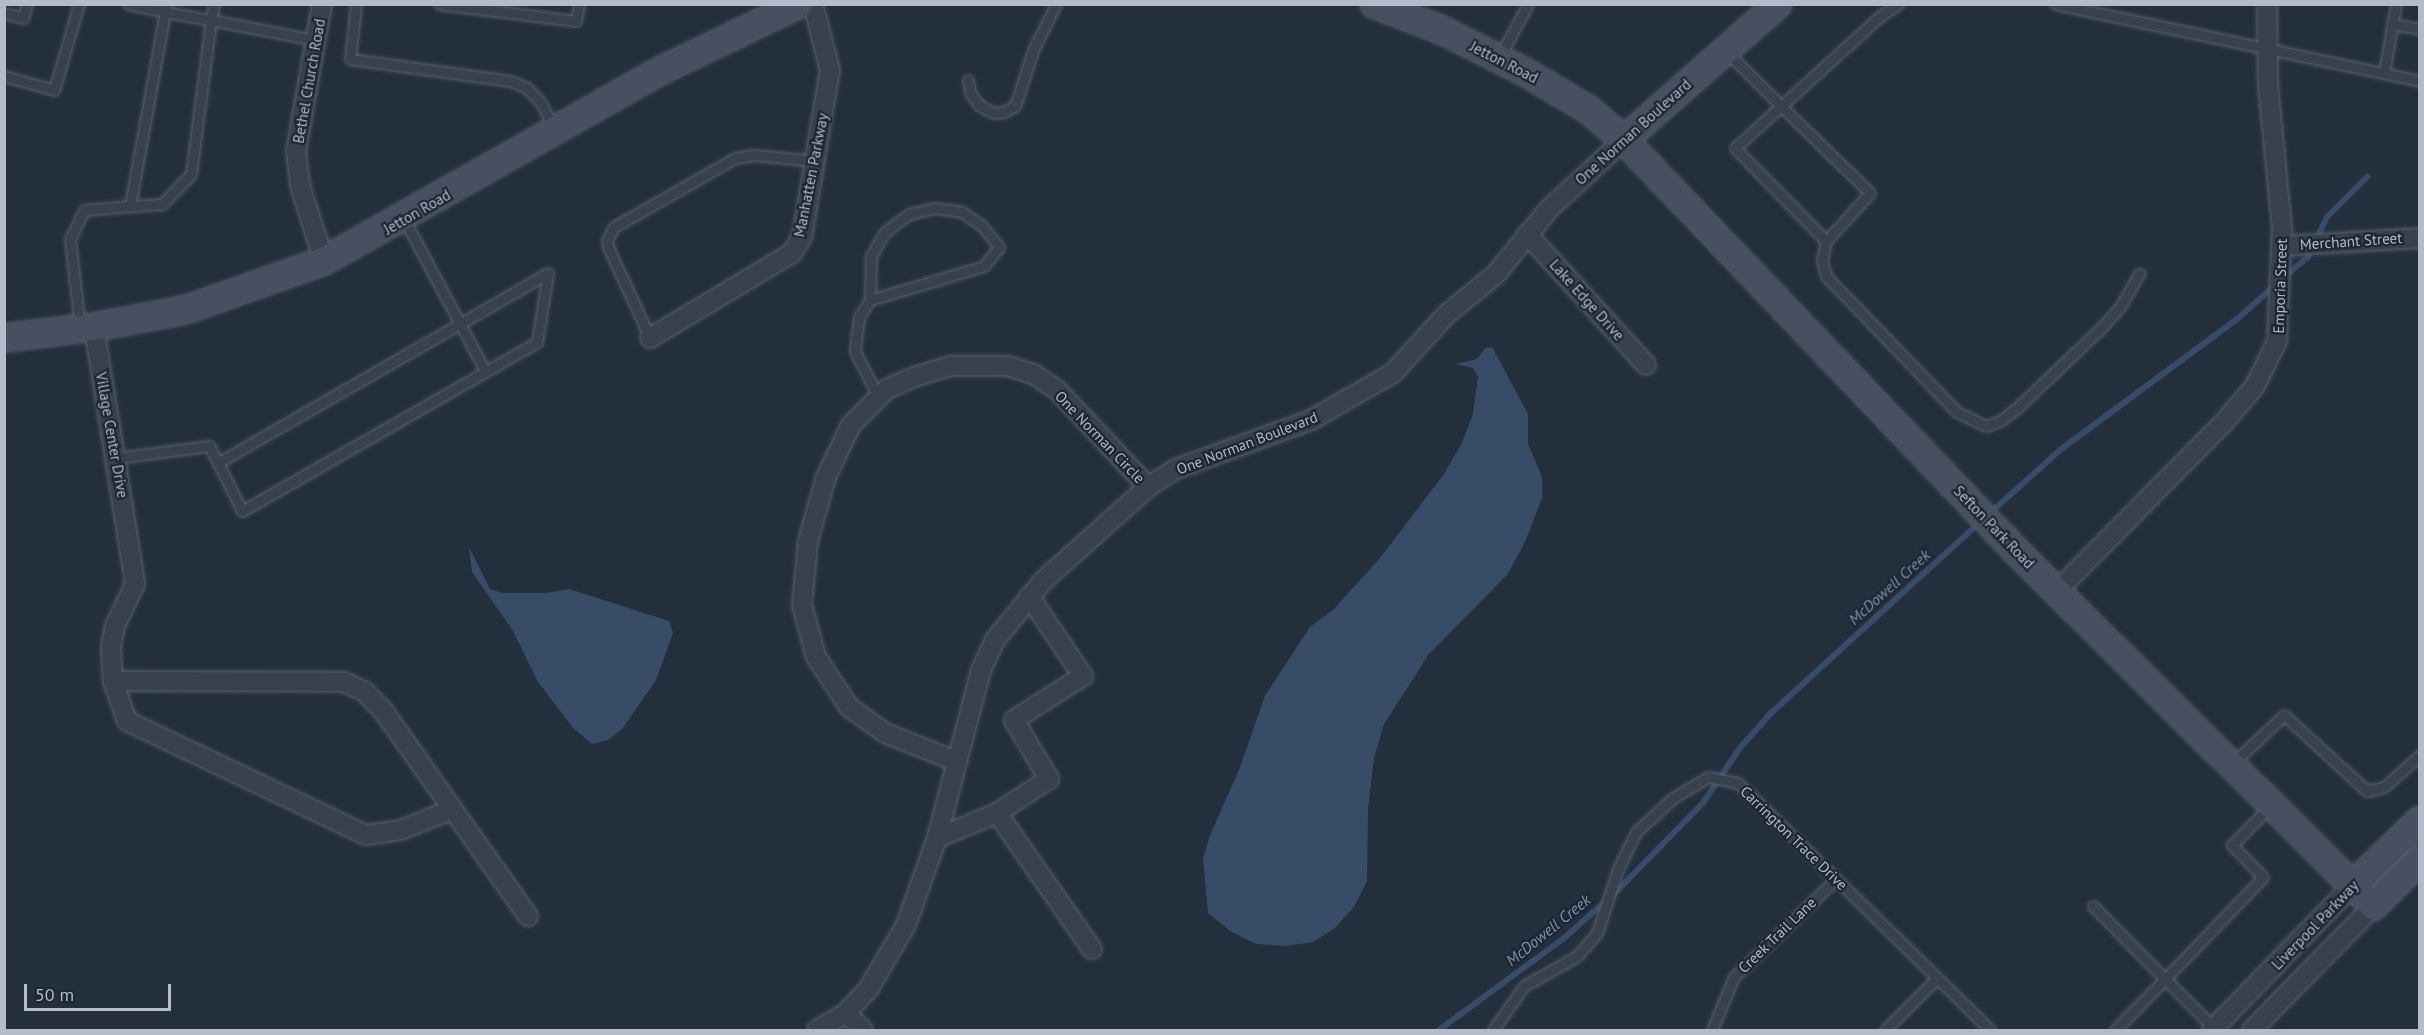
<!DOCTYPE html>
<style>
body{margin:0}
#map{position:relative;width:2424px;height:1035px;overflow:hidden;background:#242f3e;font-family:"PT Sans",sans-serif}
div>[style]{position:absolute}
.water>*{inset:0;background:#394c67}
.stream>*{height:6px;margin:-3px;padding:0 3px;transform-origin:3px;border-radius:3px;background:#394c67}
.roads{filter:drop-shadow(0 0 2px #565f6c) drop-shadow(0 0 2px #565f6c)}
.lane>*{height:9px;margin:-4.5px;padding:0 4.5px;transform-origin:4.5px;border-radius:4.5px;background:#38414e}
.street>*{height:18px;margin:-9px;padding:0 9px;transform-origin:9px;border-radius:9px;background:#38414e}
.secondary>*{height:26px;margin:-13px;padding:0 13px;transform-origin:13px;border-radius:13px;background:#465061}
span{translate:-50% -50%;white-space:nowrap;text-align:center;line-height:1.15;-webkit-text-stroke:4.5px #1d2633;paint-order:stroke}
.street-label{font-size:15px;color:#b4bcc9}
.water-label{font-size:16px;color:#7c92b1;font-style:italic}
.frame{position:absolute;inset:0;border:6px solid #b4bcc9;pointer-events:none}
.scale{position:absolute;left:24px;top:984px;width:147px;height:27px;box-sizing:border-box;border:3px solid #b4bcc9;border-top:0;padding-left:8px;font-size:18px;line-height:21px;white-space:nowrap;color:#b4bcc9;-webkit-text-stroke:4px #1d2633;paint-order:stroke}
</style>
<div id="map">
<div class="water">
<div style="clip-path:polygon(1492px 347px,1528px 414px,1528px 444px,1542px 477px,1542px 498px,1525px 542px,1507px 575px,1429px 654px,1384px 724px,1374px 758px,1368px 809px,1367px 881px,1354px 907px,1335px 928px,1313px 942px,1285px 946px,1256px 944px,1230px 931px,1208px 913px,1203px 859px,1210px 835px,1239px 770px,1265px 696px,1310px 627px,1333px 610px,1380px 558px,1444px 474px,1462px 443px,1473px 414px,1478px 377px,1473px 368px,1456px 364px,1477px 359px,1485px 348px)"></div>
<div style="clip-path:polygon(469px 547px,490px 589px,503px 593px,546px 593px,569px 589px,669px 621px,673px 633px,656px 680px,622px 729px,608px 740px,592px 744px,573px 728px,538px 682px,513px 631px,472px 572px)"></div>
</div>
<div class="stream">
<div style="left:2284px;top:277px;width:31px;rotate:-40deg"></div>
<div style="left:2308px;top:257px;width:44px;rotate:-64.6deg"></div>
<div style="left:2327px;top:217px;width:57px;rotate:-45deg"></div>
<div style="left:1989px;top:514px;width:96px;rotate:-42deg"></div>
<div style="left:2060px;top:450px;width:219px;rotate:-36.5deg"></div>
<div style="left:2236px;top:320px;width:51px;rotate:-41.8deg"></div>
<div style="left:1439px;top:1030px;width:154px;rotate:-36.3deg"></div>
<div style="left:1563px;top:939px;width:71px;rotate:-41.6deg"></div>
<div style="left:1616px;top:892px;width:124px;rotate:-45.7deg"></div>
<div style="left:1703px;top:803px;width:66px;rotate:-56.1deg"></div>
<div style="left:1740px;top:748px;width:47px;rotate:-48.5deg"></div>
<div style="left:1771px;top:713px;width:285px;rotate:-42.4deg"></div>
</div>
<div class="roads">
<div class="lane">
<div style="left:128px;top:4px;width:38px;rotate:12deg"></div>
<div style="left:165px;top:12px;width:8px;rotate:-76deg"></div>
<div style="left:214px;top:4px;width:16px;rotate:101deg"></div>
<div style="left:211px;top:20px;width:106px;rotate:10.9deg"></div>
<div style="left:356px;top:4px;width:55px;rotate:96.2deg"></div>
<div style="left:350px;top:59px;width:162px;rotate:7.8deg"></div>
<div style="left:511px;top:81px;width:17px;rotate:24deg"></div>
<div style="left:527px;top:88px;width:21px;rotate:47deg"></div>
<div style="left:541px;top:103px;width:30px;rotate:62deg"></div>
<div style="left:439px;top:4px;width:138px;rotate:7.1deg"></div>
<div style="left:576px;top:21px;width:17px;rotate:-80deg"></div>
<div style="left:2055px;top:4px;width:373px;rotate:11.9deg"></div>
<div style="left:4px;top:13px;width:20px;rotate:15deg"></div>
<div style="left:23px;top:18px;width:15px;rotate:-74deg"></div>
<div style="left:2392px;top:24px;width:28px;rotate:10deg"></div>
<div style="left:1727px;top:52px;width:76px;rotate:45deg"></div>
<div style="left:1781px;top:106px;width:124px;rotate:44.3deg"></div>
<div style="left:1870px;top:193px;width:65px;rotate:132.5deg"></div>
<div style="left:1826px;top:241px;width:130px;rotate:-134.4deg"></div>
<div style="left:1735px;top:148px;width:62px;rotate:-42.4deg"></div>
<div style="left:1781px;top:106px;width:132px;rotate:-42.2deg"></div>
<div style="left:1879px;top:17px;width:23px;rotate:-34deg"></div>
<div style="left:1500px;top:56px;width:59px;rotate:-61.7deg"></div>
<div style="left:2384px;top:73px;width:70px;rotate:-80.1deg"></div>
<div style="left:4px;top:76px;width:52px;rotate:15.6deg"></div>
<div style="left:54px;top:90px;width:90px;rotate:-73.8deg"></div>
<div style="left:968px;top:80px;width:13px;rotate:81deg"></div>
<div style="left:970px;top:93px;width:15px;rotate:53deg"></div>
<div style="left:979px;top:105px;width:16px;rotate:30deg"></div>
<div style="left:993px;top:113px;width:11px;rotate:-5deg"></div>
<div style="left:1004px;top:112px;width:13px;rotate:-29deg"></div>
<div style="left:1015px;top:106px;width:61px;rotate:-71.9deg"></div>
<div style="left:1034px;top:48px;width:49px;rotate:-63.4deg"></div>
<div style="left:404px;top:219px;width:172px;rotate:61.9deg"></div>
<div style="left:1826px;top:241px;width:20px;rotate:101deg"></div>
<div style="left:1822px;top:261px;width:16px;rotate:75deg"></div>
<div style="left:1826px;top:276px;width:189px;rotate:46.1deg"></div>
<div style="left:1957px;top:412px;width:32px;rotate:26deg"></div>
<div style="left:1986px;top:426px;width:15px;rotate:-20deg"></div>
<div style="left:2000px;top:421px;width:23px;rotate:-38deg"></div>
<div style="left:2018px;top:407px;width:116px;rotate:-43.6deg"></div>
<div style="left:2102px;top:327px;width:27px;rotate:-48deg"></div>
<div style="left:2120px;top:307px;width:39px;rotate:-60deg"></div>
<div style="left:870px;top:300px;width:44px;rotate:-88.7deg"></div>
<div style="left:871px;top:256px;width:28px;rotate:-60deg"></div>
<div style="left:885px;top:232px;width:30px;rotate:-37deg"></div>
<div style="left:909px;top:214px;width:27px;rotate:-13deg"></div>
<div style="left:935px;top:208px;width:27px;rotate:8deg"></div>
<div style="left:962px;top:212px;width:24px;rotate:35deg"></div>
<div style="left:982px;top:226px;width:27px;rotate:51deg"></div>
<div style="left:999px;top:247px;width:24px;rotate:128deg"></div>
<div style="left:984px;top:266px;width:119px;rotate:163.4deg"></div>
<div style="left:870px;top:300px;width:20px;rotate:123deg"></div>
<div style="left:859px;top:317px;width:35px;rotate:97deg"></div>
<div style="left:855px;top:352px;width:50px;rotate:62.4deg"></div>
<div style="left:80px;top:327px;width:89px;rotate:-96.5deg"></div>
<div style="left:70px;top:239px;width:32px;rotate:-64deg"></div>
<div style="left:84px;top:210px;width:46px;rotate:-5deg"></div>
<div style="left:130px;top:206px;width:197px;rotate:-79.8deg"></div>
<div style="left:165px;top:12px;width:47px;rotate:9.9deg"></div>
<div style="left:211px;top:20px;width:155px;rotate:97.4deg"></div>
<div style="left:191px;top:174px;width:42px;rotate:134deg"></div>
<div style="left:162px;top:204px;width:32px;rotate:176deg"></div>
<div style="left:650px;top:338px;width:100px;rotate:-114.8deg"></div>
<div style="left:608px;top:247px;width:7px;rotate:-98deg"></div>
<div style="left:607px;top:240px;width:15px;rotate:-62deg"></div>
<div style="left:614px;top:227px;width:139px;rotate:-29.7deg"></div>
<div style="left:735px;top:158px;width:19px;rotate:-9deg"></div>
<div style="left:754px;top:155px;width:61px;rotate:5.6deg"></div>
<div style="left:116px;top:458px;width:94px;rotate:-7.4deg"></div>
<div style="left:209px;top:446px;width:19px;rotate:62deg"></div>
<div style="left:218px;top:463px;width:54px;rotate:63.4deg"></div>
<div style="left:242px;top:511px;width:340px;rotate:-29.8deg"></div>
<div style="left:537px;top:342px;width:70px;rotate:-80.9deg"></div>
<div style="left:548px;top:273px;width:381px;rotate:150.1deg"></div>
<div style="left:2233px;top:763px;width:70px;rotate:-43.3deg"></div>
<div style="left:2284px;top:715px;width:113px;rotate:42.5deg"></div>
<div style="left:2367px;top:791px;width:17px;rotate:-13deg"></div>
<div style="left:2384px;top:787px;width:48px;rotate:-41.6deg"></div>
<div style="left:2093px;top:906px;width:103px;rotate:45.4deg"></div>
<div style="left:2165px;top:979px;width:71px;rotate:134.4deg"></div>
<div style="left:2214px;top:1028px;width:69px;rotate:-135deg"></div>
<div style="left:2165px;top:979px;width:141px;rotate:-46.1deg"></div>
<div style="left:2263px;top:877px;width:45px;rotate:-134.1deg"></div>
<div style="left:2232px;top:845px;width:54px;rotate:-45.7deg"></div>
<div style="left:1493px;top:1030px;width:54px;rotate:-54.8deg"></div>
<div style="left:1524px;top:986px;width:61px;rotate:-29.5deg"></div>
<div style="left:1577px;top:956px;width:30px;rotate:-49deg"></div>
<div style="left:1597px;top:933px;width:67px;rotate:-71.8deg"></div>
<div style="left:1618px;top:869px;width:41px;rotate:-64.1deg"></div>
<div style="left:1636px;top:832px;width:50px;rotate:-42.6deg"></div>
<div style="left:1673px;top:798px;width:41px;rotate:-31deg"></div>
<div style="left:1708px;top:777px;width:31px;rotate:11deg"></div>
<div style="left:1738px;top:783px;width:353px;rotate:44.4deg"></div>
<div style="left:1712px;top:1030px;width:57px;rotate:-67.5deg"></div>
<div style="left:1734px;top:977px;width:141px;rotate:-43.9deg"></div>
<div style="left:1885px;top:1030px;width:74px;rotate:-45deg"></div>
</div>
<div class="street">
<div style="left:322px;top:4px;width:149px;rotate:100deg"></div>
<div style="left:296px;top:151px;width:38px;rotate:83deg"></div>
<div style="left:301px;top:189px;width:76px;rotate:72.3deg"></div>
<div style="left:1527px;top:234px;width:177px;rotate:47.7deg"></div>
<div style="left:2282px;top:246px;width:138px;rotate:-3.3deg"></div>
<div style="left:94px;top:327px;width:260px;rotate:80.9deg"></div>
<div style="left:135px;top:584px;width:47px;rotate:115.5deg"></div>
<div style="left:115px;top:626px;width:21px;rotate:101deg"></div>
<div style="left:111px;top:647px;width:34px;rotate:87deg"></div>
<div style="left:113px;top:681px;width:231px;rotate:0.2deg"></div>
<div style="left:344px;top:682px;width:23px;rotate:25deg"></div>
<div style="left:365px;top:692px;width:28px;rotate:46deg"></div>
<div style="left:384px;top:712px;width:250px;rotate:54.8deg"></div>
<div style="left:650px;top:338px;width:165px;rotate:-30.9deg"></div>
<div style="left:792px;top:253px;width:19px;rotate:-58deg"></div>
<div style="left:802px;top:237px;width:169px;rotate:-80.5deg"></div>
<div style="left:830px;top:70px;width:68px;rotate:-104.4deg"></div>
<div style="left:2057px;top:591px;width:239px;rotate:-45.3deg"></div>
<div style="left:2225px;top:421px;width:46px;rotate:-49.4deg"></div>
<div style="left:2255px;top:386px;width:50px;rotate:-63.9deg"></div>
<div style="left:2277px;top:341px;width:113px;rotate:-87.5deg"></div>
<div style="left:2282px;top:228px;width:143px;rotate:-95.6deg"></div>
<div style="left:2268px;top:86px;width:82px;rotate:-90.7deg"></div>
<div style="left:1029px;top:596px;width:97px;rotate:56deg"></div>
<div style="left:1083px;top:676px;width:82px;rotate:147.5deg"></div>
<div style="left:1014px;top:720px;width:69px;rotate:59.3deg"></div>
<div style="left:1049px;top:779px;width:62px;rotate:146.8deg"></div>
<div style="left:997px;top:813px;width:166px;rotate:55.1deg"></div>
<div style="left:113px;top:681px;width:42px;rotate:70.7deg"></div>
<div style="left:127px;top:721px;width:265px;rotate:25.5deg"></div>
<div style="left:366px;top:835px;width:35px;rotate:-8deg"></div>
<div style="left:401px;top:830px;width:54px;rotate:-21.8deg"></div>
<div style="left:955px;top:761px;width:75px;rotate:-158.2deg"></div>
<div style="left:885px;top:733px;width:44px;rotate:-144.2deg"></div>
<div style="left:849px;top:707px;width:60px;rotate:-123.4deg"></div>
<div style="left:816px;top:657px;width:54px;rotate:-105.1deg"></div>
<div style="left:802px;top:605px;width:64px;rotate:-84.6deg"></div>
<div style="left:808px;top:541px;width:66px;rotate:-74.3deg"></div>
<div style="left:826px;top:477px;width:58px;rotate:-64.3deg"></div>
<div style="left:851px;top:425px;width:51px;rotate:-45deg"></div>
<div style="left:887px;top:389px;width:30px;rotate:-24deg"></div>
<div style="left:914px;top:377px;width:39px;rotate:-17deg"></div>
<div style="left:951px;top:366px;width:57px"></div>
<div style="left:1008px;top:366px;width:28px;rotate:18deg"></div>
<div style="left:1035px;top:375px;width:27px;rotate:34deg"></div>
<div style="left:1057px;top:390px;width:133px;rotate:46.8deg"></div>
<div style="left:937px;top:838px;width:65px;rotate:-22.6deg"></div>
<div style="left:846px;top:1013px;width:34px;rotate:-47deg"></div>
<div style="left:869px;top:988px;width:73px;rotate:-59.6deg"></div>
<div style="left:906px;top:925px;width:92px;rotate:-70.4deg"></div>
<div style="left:937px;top:838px;width:174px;rotate:-75.3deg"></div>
<div style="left:981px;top:670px;width:33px;rotate:-65deg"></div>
<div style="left:995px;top:640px;width:77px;rotate:-50.8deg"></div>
<div style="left:1044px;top:580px;width:140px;rotate:-41.8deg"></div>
<div style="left:1148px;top:487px;width:33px;rotate:-33deg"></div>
<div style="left:1176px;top:469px;width:144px;rotate:-19.9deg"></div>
<div style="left:1311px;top:420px;width:95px;rotate:-29.8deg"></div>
<div style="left:1393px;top:373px;width:79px;rotate:-47.6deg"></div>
<div style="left:1446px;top:315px;width:65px;rotate:-39.4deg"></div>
<div style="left:1496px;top:274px;width:84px;rotate:-50.8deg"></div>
<div style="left:1549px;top:209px;width:102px;rotate:-42.6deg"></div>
<div style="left:817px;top:1030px;width:34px;rotate:-30deg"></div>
<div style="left:846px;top:1013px;width:24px;rotate:45deg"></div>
<div style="left:2212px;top:1030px;width:202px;rotate:-45.8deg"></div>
<div style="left:2252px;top:1030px;width:174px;rotate:-45.5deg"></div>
</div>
<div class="secondary">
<div style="left:1374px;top:4px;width:75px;rotate:21.1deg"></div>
<div style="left:1444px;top:31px;width:91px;rotate:26.8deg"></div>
<div style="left:1525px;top:72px;width:74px;rotate:30.7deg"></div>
<div style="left:1589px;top:110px;width:46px;rotate:40.6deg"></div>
<div style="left:1624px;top:140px;width:576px;rotate:46.34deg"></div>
<div style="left:2022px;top:557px;width:496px;rotate:44.8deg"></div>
<div style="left:2374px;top:906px;width:65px;rotate:-45deg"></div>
<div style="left:1624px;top:140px;width:205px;rotate:-41.4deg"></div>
<div style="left:4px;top:338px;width:91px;rotate:-7deg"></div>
<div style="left:94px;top:327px;width:93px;rotate:-10.6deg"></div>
<div style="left:185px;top:310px;width:147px;rotate:-19.4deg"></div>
<div style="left:324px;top:261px;width:388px;rotate:-29.5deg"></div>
<div style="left:662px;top:70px;width:152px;rotate:-25.7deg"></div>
<div style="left:2353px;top:885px;width:93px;rotate:-44.1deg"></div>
</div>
</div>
<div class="street-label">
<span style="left:1504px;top:62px;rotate:27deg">Jetton Road</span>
<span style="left:309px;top:81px;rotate:-80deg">Bethel Church Road</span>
<span style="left:1633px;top:132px;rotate:-42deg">One Norman Boulevard</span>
<span style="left:811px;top:175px;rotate:-79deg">Manhatten Parkway</span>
<span style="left:417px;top:212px;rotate:-30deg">Jetton Road</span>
<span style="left:2351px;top:241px;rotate:-4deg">Merchant Street</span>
<span style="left:2280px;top:286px;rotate:-88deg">Emporia Street</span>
<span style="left:1587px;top:300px;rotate:48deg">Lake Edge Drive</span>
<span style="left:112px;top:435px;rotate:80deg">Village Center Drive</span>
<span style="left:1100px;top:437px;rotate:46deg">One Norman Circle</span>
<span style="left:1247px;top:443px;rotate:-21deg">One Norman Boulevard</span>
<span style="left:1994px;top:527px;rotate:46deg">Sefton Park Road</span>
<span style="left:1794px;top:838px;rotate:44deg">Carrington Trace Drive</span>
<span style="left:2315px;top:925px;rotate:-46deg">Liverpool Parkway</span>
<span style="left:1777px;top:935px;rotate:-44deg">Creek Trail Lane</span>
</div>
<div class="water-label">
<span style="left:1889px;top:587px;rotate:-42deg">McDowell Creek</span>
<span style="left:1548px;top:930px;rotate:-39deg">McDowell Creek</span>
</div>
<div class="frame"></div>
<div class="scale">50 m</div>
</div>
